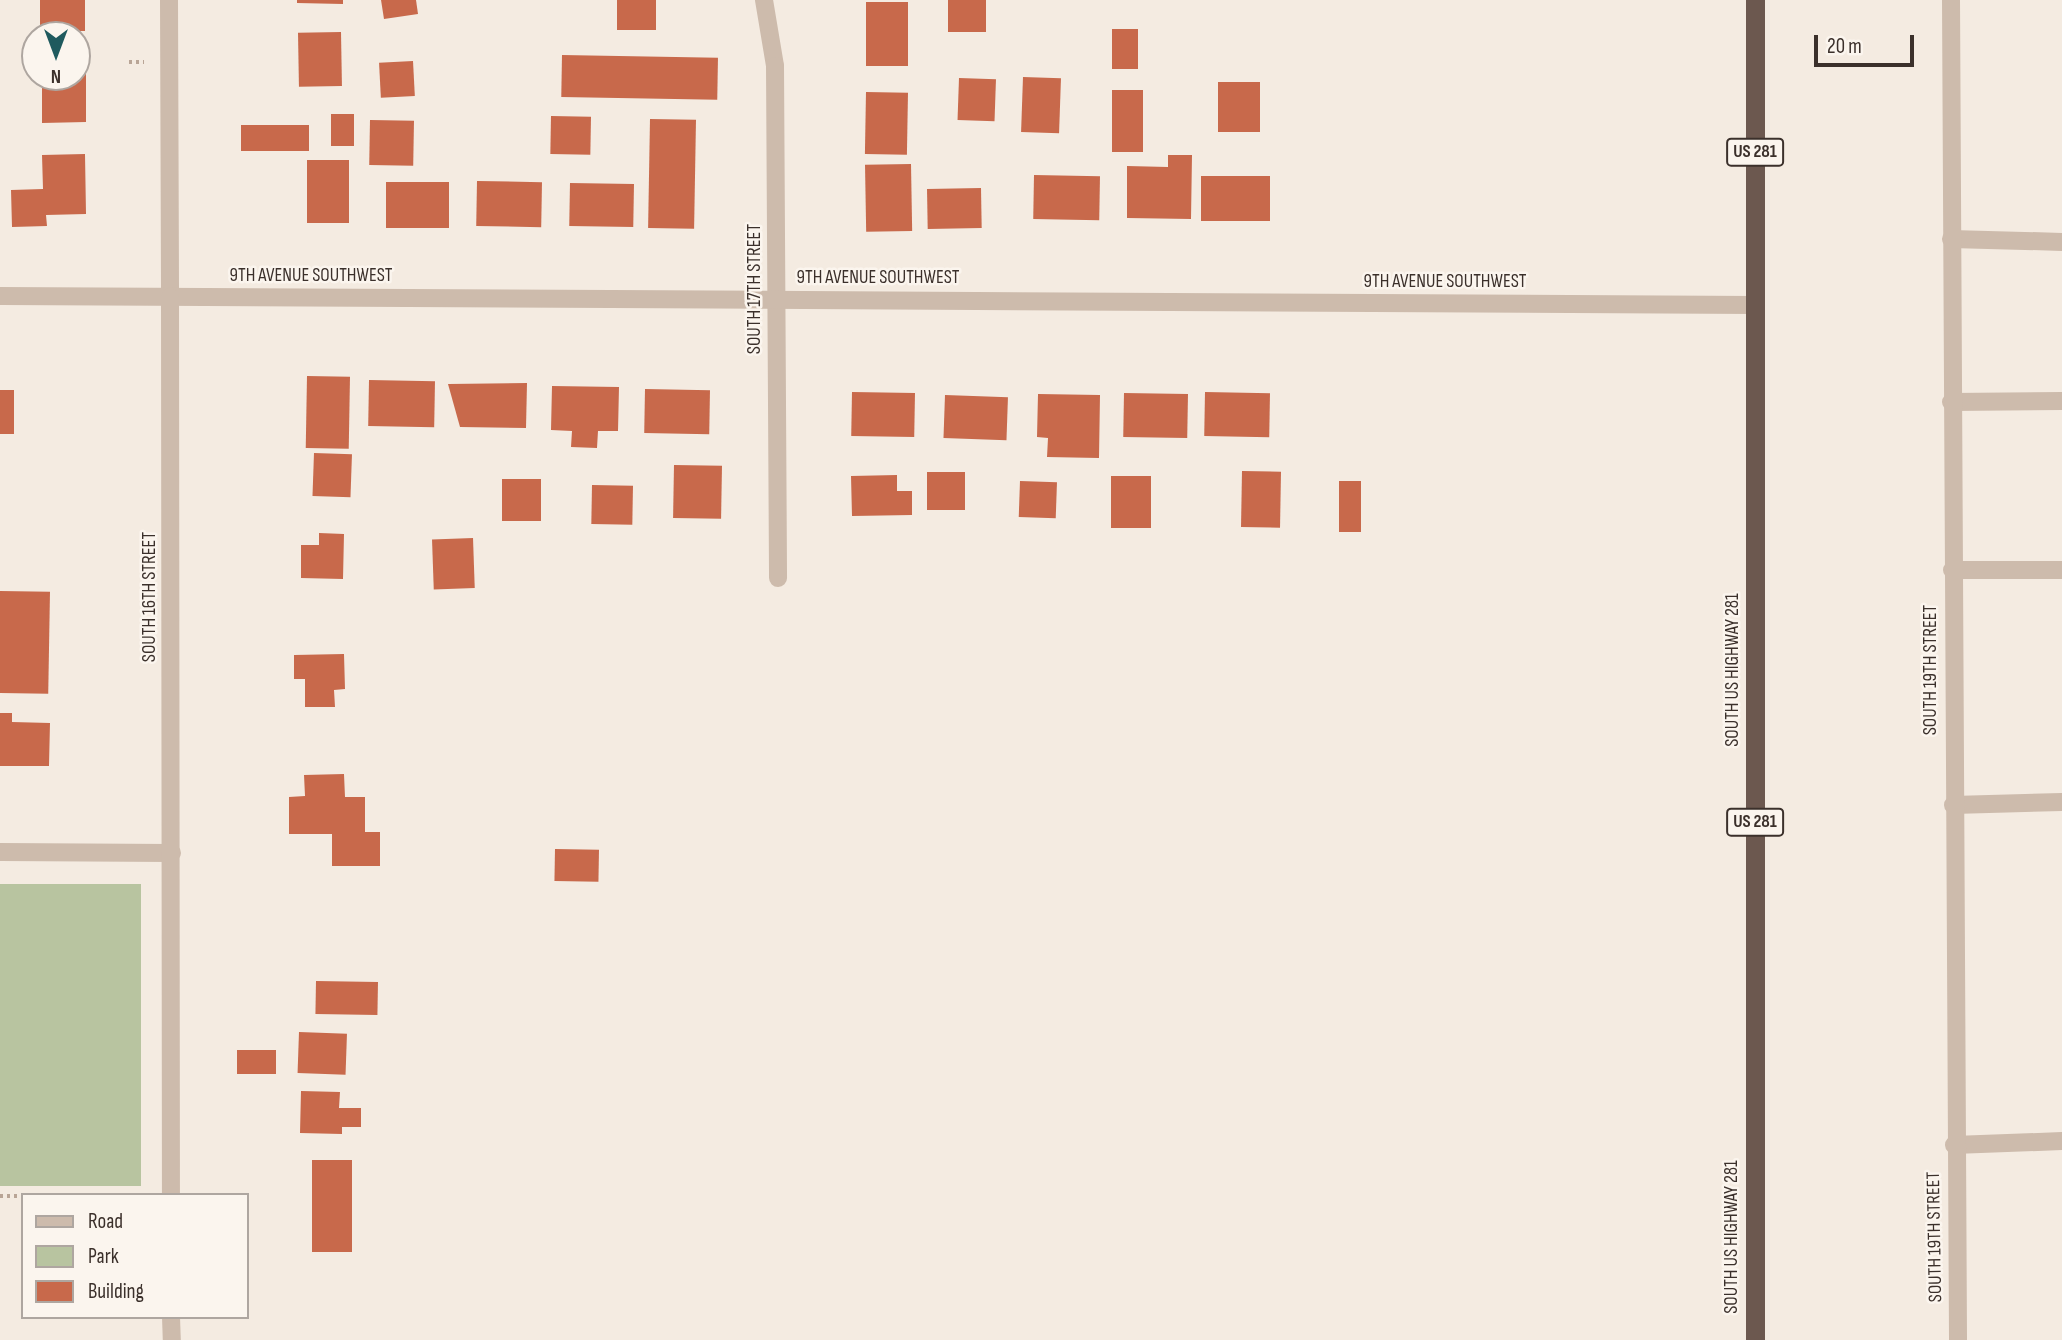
<!DOCTYPE html>
<style>
body{margin:0}
#map{position:relative;width:2062px;height:1340px;overflow:hidden;background:#f4ebe1;font-family:"Sofia Sans Condensed",sans-serif}
div>[style]{position:absolute}
.green>*{inset:0;background:#b8c4a0;transform-origin:0 0}
.building>*{inset:0;background:#c8694b;transform-origin:0 0}
.path>*{height:4.5px;margin-top:-2.25px;transform-origin:0;background:repeating-linear-gradient(90deg,#b9a596 0 3.5px,transparent 0 7px)}
.service>*{height:18px;margin:-9px;padding:0 9px;transform-origin:9px;border-radius:9px;background:#cdbbac}
.minor>*{height:18px;margin:-9px;padding:0 9px;transform-origin:9px;border-radius:9px;background:#cdbbac}
.tertiary>*{height:18px;margin:-9px;padding:0 9px;transform-origin:9px;border-radius:9px;background:#cdbbac}
.trunk>*{height:19px;margin:-9.5px;padding:0 9.5px;transform-origin:9.5px;border-radius:9.5px;background:#6c584f}
span{translate:-50% -50%;white-space:nowrap;text-align:center;line-height:1.15;-webkit-text-stroke:5px #fbf5ee;paint-order:stroke}
.shield-label span{padding:2px 5px;background:#fbf5ee;border:2px solid;border-radius:5px;-webkit-text-stroke-width:0}
.shield-label{font-size:18px;color:#3b302b;font-weight:700}
.street-label{font-size:19px;color:#3b302b}
.legend{position:absolute;left:21px;top:1193px;width:228px;height:126px;box-sizing:border-box;background:#fbf5ee;border:2px solid #aea6a0;margin:0;padding:9px 12px;list-style:none;font-size:21px;color:#3b302b}
.legend li{display:flex;align-items:center;gap:14px;height:35px}
.legend b{width:35px;border:2px solid #aea6a0}
.north{position:absolute;left:21px;top:21px;width:70px;height:70px;box-sizing:border-box;background:#fbf5ee;border:2px solid #aea6a0;border-radius:50%;rotate:180deg;font-size:19px;font-weight:700;line-height:28px;text-align:center;color:#3b302b}
.north::after{content:'';display:block;margin:auto;width:24px;height:32px;background:#1f5a5e;clip-path:polygon(50% 0,100% 100%,50% 72%,0 100%)}
.scale{position:absolute;left:1814px;top:35px;width:100px;height:32px;box-sizing:border-box;border:4px solid #3b302b;border-top:0;padding-left:9px;font-size:21px;line-height:24px;white-space:nowrap;color:#3b302b;-webkit-text-stroke:5px #fbf5ee;paint-order:stroke}
</style>
<div id="map">
<div class="green">
<div style="left:0;top:884px;width:141px;height:302px"></div>
</div>
<div class="building">
<div style="left:40px;top:0;width:45px;height:31px"></div>
<div style="clip-path:polygon(297px 0,343px 0,343px 4px,297px 3px)"></div>
<div style="clip-path:polygon(381px 0,416px 0,418px 14px,384px 19px)"></div>
<div style="left:617px;top:0;width:39px;height:30px"></div>
<div style="left:948px;top:0;width:38px;height:32px"></div>
<div style="left:866px;top:2px;width:42px;height:64px"></div>
<div style="left:1112px;top:29px;width:26px;height:40px"></div>
<div style="left:341px;top:32px;width:54px;height:43px;rotate:89deg"></div>
<div style="left:562px;top:55px;width:156px;height:42px;rotate:1deg"></div>
<div style="clip-path:polygon(77px 61px,86px 61px,86px 122px,42px 123px,42px 77px,77px 77px)"></div>
<div style="left:413px;top:61px;width:35px;height:34px;rotate:87deg"></div>
<div style="left:1023px;top:77px;width:38px;height:55px;rotate:2deg"></div>
<div style="left:959px;top:78px;width:37px;height:42px;rotate:2deg"></div>
<div style="left:1260px;top:82px;width:50px;height:42px;rotate:90deg"></div>
<div style="left:1112px;top:90px;width:31px;height:62px"></div>
<div style="left:866px;top:92px;width:42px;height:62px;rotate:1deg"></div>
<div style="left:331px;top:114px;width:23px;height:32px"></div>
<div style="left:551px;top:116px;width:40px;height:38px;rotate:1deg"></div>
<div style="left:650px;top:119px;width:46px;height:109px;rotate:1deg"></div>
<div style="left:370px;top:120px;width:44px;height:45px;rotate:1deg"></div>
<div style="left:309px;top:125px;width:26px;height:68px;rotate:90deg"></div>
<div style="clip-path:polygon(85px 154px,86px 214px,46px 215px,47px 226px,12px 227px,11px 190px,43px 189px,42px 155px)"></div>
<div style="clip-path:polygon(1168px 155px,1192px 155px,1191px 219px,1127px 218px,1127px 166px,1168px 167px)"></div>
<div style="left:307px;top:160px;width:42px;height:63px"></div>
<div style="left:911px;top:164px;width:67px;height:46px;rotate:89deg"></div>
<div style="left:1034px;top:175px;width:66px;height:44px;rotate:1deg"></div>
<div style="left:1201px;top:176px;width:69px;height:45px"></div>
<div style="left:477px;top:181px;width:65px;height:45px;rotate:1deg"></div>
<div style="left:386px;top:182px;width:63px;height:46px"></div>
<div style="left:570px;top:183px;width:64px;height:43px;rotate:1deg"></div>
<div style="left:981px;top:188px;width:40px;height:54px;rotate:89deg"></div>
<div style="left:307px;top:376px;width:43px;height:72px;rotate:1deg"></div>
<div style="left:369px;top:380px;width:66px;height:46px;rotate:1deg"></div>
<div style="clip-path:polygon(527px 383px,526px 428px,460px 427px,448px 384px)"></div>
<div style="clip-path:polygon(552px 386px,619px 387px,618px 431px,598px 431px,597px 448px,571px 447px,572px 431px,551px 430px)"></div>
<div style="left:645px;top:389px;width:65px;height:44px;rotate:1deg"></div>
<div style="left:14px;top:390px;width:44px;height:14px;rotate:90deg"></div>
<div style="left:852px;top:392px;width:63px;height:44px;rotate:1deg"></div>
<div style="left:1205px;top:392px;width:65px;height:44px;rotate:1deg"></div>
<div style="left:1124px;top:393px;width:64px;height:44px;rotate:1deg"></div>
<div style="clip-path:polygon(1038px 394px,1100px 395px,1099px 458px,1047px 457px,1048px 438px,1037px 437px)"></div>
<div style="left:945px;top:395px;width:63px;height:43px;rotate:2deg"></div>
<div style="left:314px;top:453px;width:38px;height:43px;rotate:2deg"></div>
<div style="left:674px;top:465px;width:48px;height:53px;rotate:1deg"></div>
<div style="left:1242px;top:471px;width:39px;height:56px;rotate:1deg"></div>
<div style="left:965px;top:472px;width:38px;height:38px;rotate:90deg"></div>
<div style="clip-path:polygon(897px 475px,897px 491px,912px 491px,912px 515px,852px 516px,851px 476px)"></div>
<div style="left:1111px;top:476px;width:40px;height:52px"></div>
<div style="left:541px;top:479px;width:42px;height:39px;rotate:90deg"></div>
<div style="left:1020px;top:481px;width:37px;height:36px;rotate:2deg"></div>
<div style="left:1339px;top:481px;width:22px;height:51px"></div>
<div style="left:592px;top:485px;width:41px;height:39px;rotate:1deg"></div>
<div style="clip-path:polygon(319px 533px,344px 534px,343px 579px,301px 578px,301px 545px,319px 545px)"></div>
<div style="left:473px;top:538px;width:50px;height:41px;rotate:88deg"></div>
<div style="left:0;top:591px;width:50px;height:102px;rotate:1deg"></div>
<div style="clip-path:polygon(344px 654px,345px 689px,334px 690px,335px 707px,305px 707px,305px 679px,294px 679px,294px 655px)"></div>
<div style="clip-path:polygon(0 713px,12px 713px,12px 722px,50px 723px,49px 766px,0 766px)"></div>
<div style="clip-path:polygon(344px 774px,345px 797px,365px 797px,365px 832px,380px 832px,380px 866px,332px 866px,332px 834px,289px 834px,289px 797px,305px 796px,304px 775px)"></div>
<div style="left:555px;top:849px;width:44px;height:32px;rotate:1deg"></div>
<div style="left:316px;top:981px;width:62px;height:33px;rotate:1deg"></div>
<div style="left:299px;top:1032px;width:48px;height:41px;rotate:2deg"></div>
<div style="left:276px;top:1050px;width:24px;height:39px;rotate:90deg"></div>
<div style="clip-path:polygon(301px 1091px,340px 1092px,339px 1108px,361px 1108px,361px 1127px,342px 1127px,342px 1134px,300px 1133px)"></div>
<div style="left:312px;top:1160px;width:40px;height:92px"></div>
</div>
<div class="path">
<div style="left:129px;top:62px;width:15px"></div>
<div style="left:0;top:1196px;width:23px"></div>
</div>
<div class="service">
<div style="left:1951px;top:239px;width:111px;rotate:1.5deg"></div>
<div style="left:1951px;top:402px;width:111px;rotate:-0.5deg"></div>
<div style="left:1952px;top:570px;width:110px"></div>
<div style="left:1953px;top:805px;width:109px;rotate:-1.6deg"></div>
<div style="left:1954px;top:1145px;width:108px;rotate:-2.1deg"></div>
</div>
<div class="minor">
<div style="left:169px;top:0;width:297px;rotate:89.8deg"></div>
<div style="left:764px;top:0;width:67px;rotate:80.5deg"></div>
<div style="left:775px;top:66px;width:512px;rotate:89.66deg"></div>
<div style="left:1951px;top:0;width:1340px;rotate:89.7deg"></div>
<div style="left:0;top:852px;width:172px;rotate:0.3deg"></div>
</div>
<div class="tertiary">
<div style="left:0;top:296px;width:1755px;rotate:0.29deg"></div>
<div style="left:170px;top:297px;width:898px;rotate:89.94deg"></div>
<div style="left:171px;top:1317px;width:23px;rotate:88deg"></div>
</div>
<div class="trunk">
<div style="left:1755px;top:1340px;width:1340px;rotate:-90deg"></div>
</div>
<div class="shield-label">
<span style="left:1755px;top:152px">US 281</span>
<span style="left:1755px;top:822px">US 281</span>
</div>
<div class="street-label">
<span style="left:311px;top:276px">9TH AVENUE SOUTHWEST</span>
<span style="left:878px;top:278px">9TH AVENUE SOUTHWEST</span>
<span style="left:1445px;top:282px">9TH AVENUE SOUTHWEST</span>
<span style="left:755px;top:289px;rotate:-90deg">SOUTH 17TH STREET</span>
<span style="left:150px;top:597px;rotate:-90deg">SOUTH 16TH STREET</span>
<span style="left:1733px;top:670px;rotate:-90deg">SOUTH US HIGHWAY 281</span>
<span style="left:1931px;top:670px;rotate:-90deg">SOUTH 19TH STREET</span>
<span style="left:1732px;top:1237px;rotate:-90deg">SOUTH US HIGHWAY 281</span>
<span style="left:1935px;top:1237px;rotate:-91deg">SOUTH 19TH STREET</span>
</div>
<ul class="legend">
<li><b style="height:9px;background:#cdbbac"></b>Road</li>
<li><b style="height:19px;background:#b8c4a0"></b>Park</li>
<li><b style="height:19px;background:#c8694b"></b>Building</li>
</ul>
<div class="north">N</div>
<div class="scale">20 m</div>
</div>
